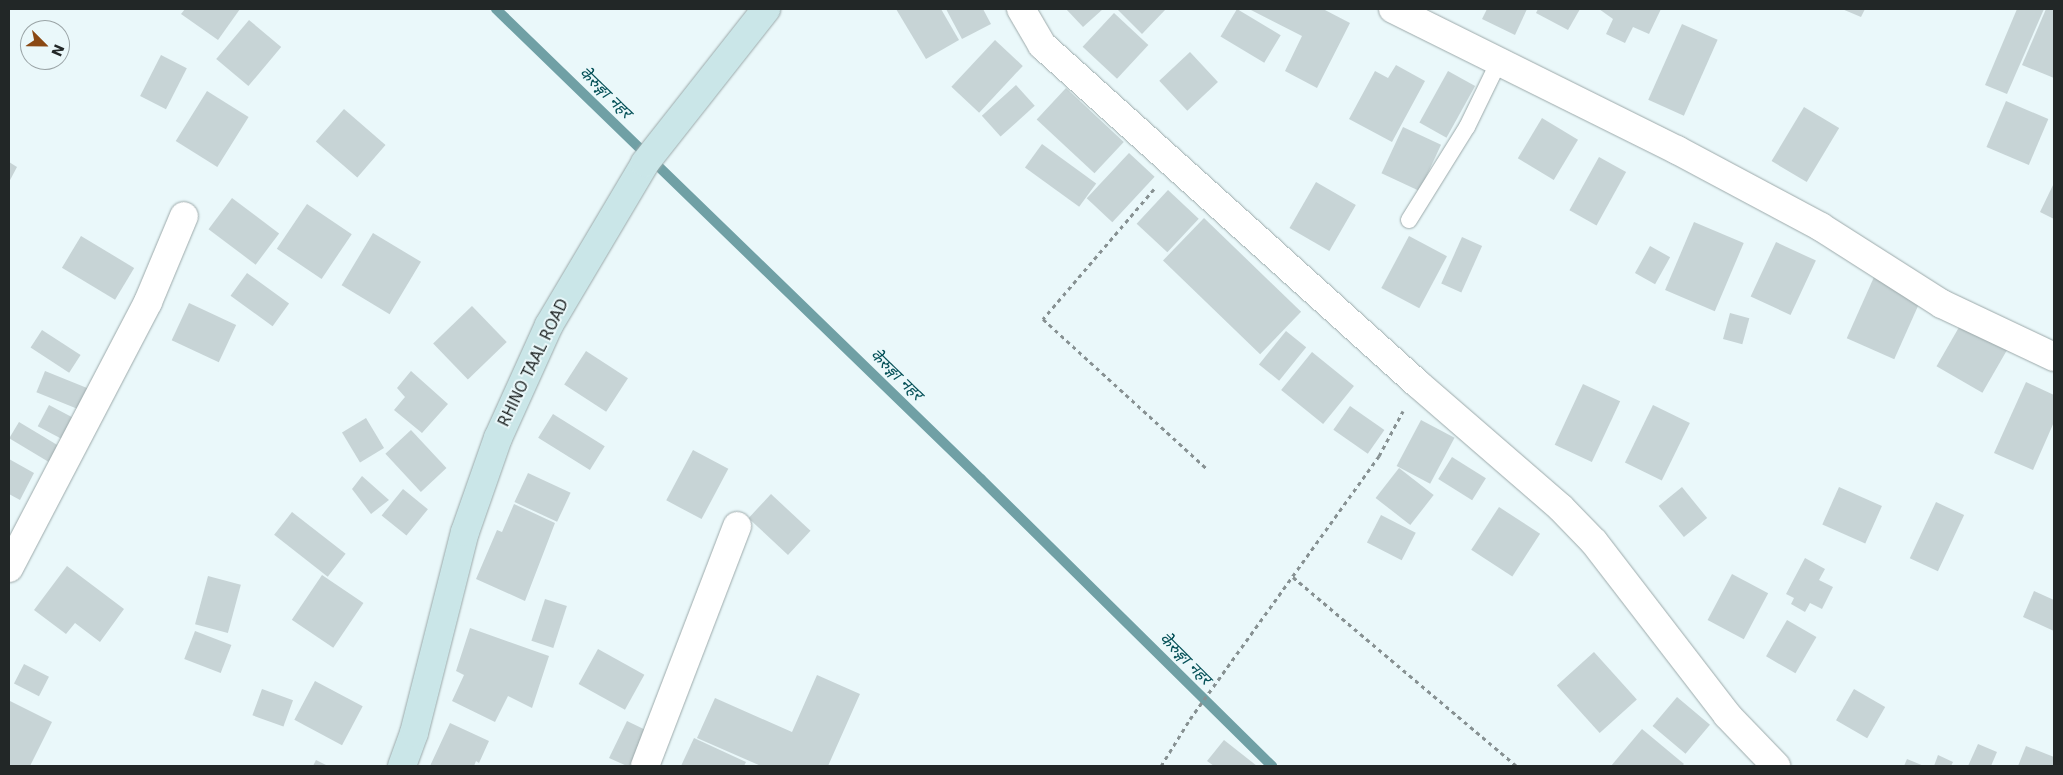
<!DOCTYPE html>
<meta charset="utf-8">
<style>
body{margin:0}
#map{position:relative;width:2063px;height:775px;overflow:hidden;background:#eaf8fa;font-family:"DejaVu Sans","Noto Sans Devanagari",sans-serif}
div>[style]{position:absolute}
.stream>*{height:10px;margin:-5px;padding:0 5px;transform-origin:5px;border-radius:5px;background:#70a0a5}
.building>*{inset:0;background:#c7d4d6;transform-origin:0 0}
.path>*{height:3px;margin-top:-1.5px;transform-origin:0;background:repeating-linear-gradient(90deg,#879192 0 4px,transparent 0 8px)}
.roads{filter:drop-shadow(0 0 1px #9ca9aa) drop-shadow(0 0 1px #9ca9aa)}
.lane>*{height:16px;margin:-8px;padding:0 8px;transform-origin:8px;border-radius:8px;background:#fff}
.street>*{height:28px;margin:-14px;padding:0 14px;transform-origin:14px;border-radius:14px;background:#fff}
.secondary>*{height:28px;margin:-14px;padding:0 14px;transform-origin:14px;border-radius:14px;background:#cae6e8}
span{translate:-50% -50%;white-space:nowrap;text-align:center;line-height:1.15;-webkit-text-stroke:4px #eaf8fa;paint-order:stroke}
.street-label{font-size:15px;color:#222727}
.water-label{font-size:16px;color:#045057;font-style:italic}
.frame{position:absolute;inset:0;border:10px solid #222727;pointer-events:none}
.north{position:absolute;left:20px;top:20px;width:50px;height:50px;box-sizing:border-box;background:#eaf8fa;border:1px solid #9aa4a6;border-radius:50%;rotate:113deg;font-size:14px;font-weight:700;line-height:20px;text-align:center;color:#222727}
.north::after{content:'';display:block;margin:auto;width:18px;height:22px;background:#8a4914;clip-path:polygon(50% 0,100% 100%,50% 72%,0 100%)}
</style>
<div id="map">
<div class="stream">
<div style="left:496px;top:9px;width:675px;rotate:44.1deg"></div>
<div style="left:981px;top:479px;width:409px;rotate:44.6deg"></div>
</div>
<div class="building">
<div style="clip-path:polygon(185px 9px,240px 9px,218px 40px,181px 14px)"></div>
<div style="clip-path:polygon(896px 9px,941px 9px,959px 40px,926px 59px)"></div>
<div style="clip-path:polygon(946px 9px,983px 9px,991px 24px,962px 39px)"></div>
<div style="clip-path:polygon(1066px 9px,1103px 9px,1083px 27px)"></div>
<div style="clip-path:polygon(1117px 9px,1166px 9px,1142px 34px)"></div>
<div style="left:1237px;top:9px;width:51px;height:32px;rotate:31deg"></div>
<div style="clip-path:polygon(1249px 9px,1323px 9px,1350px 23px,1317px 88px,1285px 71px,1302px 36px)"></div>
<div style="clip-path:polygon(1487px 9px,1527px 9px,1515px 35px,1482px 19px)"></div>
<div style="clip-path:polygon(1538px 9px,1580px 9px,1568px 30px,1536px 13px)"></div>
<div style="clip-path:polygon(1599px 9px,1661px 9px,1649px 34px,1633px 27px,1625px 43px,1606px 34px,1613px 19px)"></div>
<div style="clip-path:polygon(1842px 9px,1865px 9px,1861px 17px)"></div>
<div style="clip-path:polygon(2017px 9px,2044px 9px,2007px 94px,1985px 85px)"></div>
<div style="clip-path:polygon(2046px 9px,2054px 9px,2054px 78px,2022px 65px)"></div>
<div style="left:1114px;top:13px;width:47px;height:46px;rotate:43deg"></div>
<div style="left:249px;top:20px;width:42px;height:51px;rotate:40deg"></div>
<div style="left:1682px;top:24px;width:39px;height:83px;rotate:24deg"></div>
<div style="left:995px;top:40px;width:38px;height:64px;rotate:43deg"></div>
<div style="left:1190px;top:52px;width:41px;height:42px;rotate:47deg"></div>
<div style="left:161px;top:55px;width:29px;height:46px;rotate:27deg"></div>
<div style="clip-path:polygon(1396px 65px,1425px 81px,1392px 142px,1349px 119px,1375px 71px,1388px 78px)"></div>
<div style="left:1448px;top:71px;width:31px;height:59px;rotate:29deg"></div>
<div style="left:1016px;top:85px;width:28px;height:46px;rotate:48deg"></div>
<div style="left:1066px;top:88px;width:79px;height:43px;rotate:43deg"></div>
<div style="left:207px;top:91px;width:49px;height:59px;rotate:32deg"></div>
<div style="left:2006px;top:101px;width:46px;height:50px;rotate:23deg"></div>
<div style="left:1804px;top:107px;width:41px;height:63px;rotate:31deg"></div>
<div style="left:344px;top:109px;width:55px;height:43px;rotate:41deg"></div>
<div style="left:1542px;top:118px;width:42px;height:47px;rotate:31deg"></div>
<div style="left:1403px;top:127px;width:42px;height:51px;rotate:25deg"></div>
<div style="left:1042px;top:144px;width:67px;height:29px;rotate:36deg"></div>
<div style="left:1129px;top:153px;width:35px;height:62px;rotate:43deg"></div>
<div style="left:1599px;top:157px;width:31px;height:61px;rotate:29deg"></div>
<div style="clip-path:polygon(9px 162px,17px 167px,9px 182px)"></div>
<div style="left:1316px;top:182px;width:46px;height:53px;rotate:30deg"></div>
<div style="clip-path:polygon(2054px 183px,2054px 219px,2040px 212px)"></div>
<div style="left:1168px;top:190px;width:42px;height:46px;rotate:43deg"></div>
<div style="left:232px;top:198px;width:59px;height:39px;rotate:37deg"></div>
<div style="left:307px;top:204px;width:54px;height:54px;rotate:34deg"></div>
<div style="left:1204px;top:218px;width:135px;height:59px;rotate:44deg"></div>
<div style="left:1694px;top:222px;width:54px;height:74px;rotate:23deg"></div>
<div style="left:373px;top:233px;width:56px;height:61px;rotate:31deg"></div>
<div style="left:81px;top:236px;width:62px;height:37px;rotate:31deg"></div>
<div style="left:1409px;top:236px;width:43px;height:59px;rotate:28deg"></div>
<div style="left:1462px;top:237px;width:22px;height:51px;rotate:24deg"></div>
<div style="left:1776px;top:242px;width:44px;height:60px;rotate:25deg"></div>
<div style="left:1650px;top:246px;width:23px;height:31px;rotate:29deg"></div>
<div style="left:247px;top:273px;width:52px;height:28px;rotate:36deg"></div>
<div style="left:1874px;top:277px;width:52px;height:67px;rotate:24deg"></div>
<div style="left:189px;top:303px;width:52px;height:41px;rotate:25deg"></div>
<div style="left:472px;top:306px;width:50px;height:54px;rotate:46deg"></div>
<div style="left:1730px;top:313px;width:20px;height:27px;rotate:15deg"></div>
<div style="left:1962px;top:322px;width:53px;height:51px;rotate:30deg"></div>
<div style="left:42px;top:330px;width:46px;height:21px;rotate:33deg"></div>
<div style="left:1286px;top:331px;width:26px;height:43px;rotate:39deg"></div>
<div style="left:586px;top:351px;width:50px;height:40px;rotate:33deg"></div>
<div style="left:1312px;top:352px;width:54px;height:49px;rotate:39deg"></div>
<div style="left:45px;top:371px;width:46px;height:23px;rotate:22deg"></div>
<div style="clip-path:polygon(411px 371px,448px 404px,422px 433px,394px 410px,405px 397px,397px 388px)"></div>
<div style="clip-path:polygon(2026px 382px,2054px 395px,2054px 422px,2033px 470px,1994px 453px)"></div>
<div style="left:1583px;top:384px;width:41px;height:67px;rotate:25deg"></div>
<div style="left:49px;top:405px;width:30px;height:24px;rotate:28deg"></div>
<div style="left:1653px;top:405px;width:41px;height:64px;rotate:26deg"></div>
<div style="left:1350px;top:406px;width:42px;height:29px;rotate:35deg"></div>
<div style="left:553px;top:414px;width:61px;height:28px;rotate:32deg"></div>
<div style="left:366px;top:418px;width:35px;height:28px;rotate:59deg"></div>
<div style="left:1421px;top:420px;width:38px;height:52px;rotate:28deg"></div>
<div style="left:19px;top:422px;width:51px;height:19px;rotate:31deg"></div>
<div style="left:411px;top:430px;width:52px;height:35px;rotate:47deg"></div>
<div style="left:693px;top:450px;width:40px;height:57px;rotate:28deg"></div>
<div style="left:1452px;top:457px;width:40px;height:26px;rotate:32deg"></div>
<div style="clip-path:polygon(9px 459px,34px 473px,20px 500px,9px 494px)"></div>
<div style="left:1399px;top:468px;width:44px;height:38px;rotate:38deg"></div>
<div style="left:528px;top:473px;width:47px;height:32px;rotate:25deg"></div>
<div style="clip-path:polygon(362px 476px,389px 500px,371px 514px,352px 489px)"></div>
<div style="left:1682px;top:487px;width:40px;height:30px;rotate:51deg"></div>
<div style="left:1839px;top:487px;width:47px;height:41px;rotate:24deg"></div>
<div style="left:403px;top:489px;width:32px;height:34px;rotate:39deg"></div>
<div style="left:771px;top:494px;width:54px;height:33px;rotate:43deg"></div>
<div style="left:1936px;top:502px;width:31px;height:62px;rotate:25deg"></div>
<div style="clip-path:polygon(514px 504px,555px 523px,525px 601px,476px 579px,497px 530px,502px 532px)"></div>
<div style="left:1499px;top:507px;width:49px;height:51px;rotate:33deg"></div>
<div style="left:292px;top:512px;width:68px;height:29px;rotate:38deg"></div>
<div style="left:1381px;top:515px;width:39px;height:31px;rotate:27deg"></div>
<div style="clip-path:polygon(1805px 558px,1825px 569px,1819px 580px,1833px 587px,1822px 609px,1810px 603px,1805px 612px,1791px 604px,1794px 598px,1786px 594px)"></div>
<div style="clip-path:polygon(67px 566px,124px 609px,100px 642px,75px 623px,66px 634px,34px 610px)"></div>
<div style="left:1732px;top:574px;width:41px;height:52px;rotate:28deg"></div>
<div style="left:322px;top:575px;width:50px;height:54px;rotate:34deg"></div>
<div style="left:208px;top:576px;width:34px;height:50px;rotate:15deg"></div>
<div style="clip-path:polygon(2034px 591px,2054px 600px,2054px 631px,2023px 617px)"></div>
<div style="left:545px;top:599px;width:23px;height:44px;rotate:18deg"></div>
<div style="left:1787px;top:620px;width:34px;height:42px;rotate:30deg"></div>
<div style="clip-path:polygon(470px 628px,549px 656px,532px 708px,508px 696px,495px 722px,452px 701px,464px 675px,456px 671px)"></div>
<div style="left:195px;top:631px;width:39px;height:30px;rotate:21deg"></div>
<div style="left:598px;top:649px;width:53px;height:40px;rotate:29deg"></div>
<div style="left:1594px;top:652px;width:64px;height:50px;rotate:48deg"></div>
<div style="left:24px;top:664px;width:28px;height:22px;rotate:27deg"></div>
<div style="clip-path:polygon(817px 675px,860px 694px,828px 766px,761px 766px,697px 738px,715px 698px,792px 732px)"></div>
<div style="left:315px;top:681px;width:54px;height:44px;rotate:28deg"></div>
<div style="left:262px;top:689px;width:33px;height:28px;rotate:20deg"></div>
<div style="left:1854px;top:689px;width:36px;height:36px;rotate:30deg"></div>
<div style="left:1677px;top:697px;width:43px;height:38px;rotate:40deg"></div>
<div style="clip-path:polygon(10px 701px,52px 722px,30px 766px,9px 766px)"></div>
<div style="clip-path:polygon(627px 721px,654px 734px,639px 766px,627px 766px,609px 758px)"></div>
<div style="clip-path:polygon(450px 723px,489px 741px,479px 763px,476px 761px,474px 766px,430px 766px)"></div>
<div style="clip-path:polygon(1642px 729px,1684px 764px,1682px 766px,1611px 766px)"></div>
<div style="clip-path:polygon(694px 738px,746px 762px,744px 766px,681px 766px)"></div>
<div style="clip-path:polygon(1224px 740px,1257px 766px,1214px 766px,1207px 761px)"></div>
<div style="clip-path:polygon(1978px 744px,1997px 752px,1991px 766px,1968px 766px)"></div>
<div style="clip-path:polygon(2026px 746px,2054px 757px,2054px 766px,2018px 766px)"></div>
<div style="clip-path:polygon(1938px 755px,1953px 762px,1951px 766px,1934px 766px)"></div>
<div style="clip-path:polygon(1907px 759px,1924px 766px,1904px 766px)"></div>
<div style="clip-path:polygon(316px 760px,328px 766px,313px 766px)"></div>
</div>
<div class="path">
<div style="left:1154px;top:189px;width:171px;rotate:130.5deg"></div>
<div style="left:1043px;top:319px;width:221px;rotate:42.4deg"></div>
<div style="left:1293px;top:577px;width:293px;rotate:40.2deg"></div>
<div style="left:1161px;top:766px;width:55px;rotate:-58.3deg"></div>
<div style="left:1190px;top:719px;width:324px;rotate:-54.3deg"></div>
<div style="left:1379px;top:456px;width:51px;rotate:-61.9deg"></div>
</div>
<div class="roads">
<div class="lane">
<div style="left:1409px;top:220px;width:110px;rotate:-58.1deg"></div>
<div style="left:1467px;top:127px;width:76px;rotate:-64.1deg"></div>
</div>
<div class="street">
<div style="left:1021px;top:9px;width:42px;rotate:59.7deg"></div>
<div style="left:1042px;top:45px;width:506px;rotate:42.04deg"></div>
<div style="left:1418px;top:384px;width:189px;rotate:40.9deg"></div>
<div style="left:1561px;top:508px;width:47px;rotate:45.9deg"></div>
<div style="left:1594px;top:542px;width:218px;rotate:52.4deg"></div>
<div style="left:1727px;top:715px;width:71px;rotate:46.1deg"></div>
<div style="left:1393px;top:9px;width:317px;rotate:26.4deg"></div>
<div style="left:1677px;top:150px;width:163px;rotate:28.1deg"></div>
<div style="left:1821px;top:227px;width:143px;rotate:32.5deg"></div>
<div style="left:1942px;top:304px;width:124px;rotate:25.3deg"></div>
<div style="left:9px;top:568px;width:300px;rotate:-62.4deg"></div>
<div style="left:148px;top:302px;width:93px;rotate:-67.3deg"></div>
<div style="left:645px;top:766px;width:257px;rotate:-69deg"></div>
</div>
<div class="secondary">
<div style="left:402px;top:766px;width:35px;rotate:-70deg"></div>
<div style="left:414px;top:733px;width:207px;rotate:-75.8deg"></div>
<div style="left:465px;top:532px;width:100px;rotate:-70.7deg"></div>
<div style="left:498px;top:438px;width:124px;rotate:-65.7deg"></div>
<div style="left:549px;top:325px;width:188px;rotate:-59.3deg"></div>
<div style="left:645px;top:163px;width:196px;rotate:-51.8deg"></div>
</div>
</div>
<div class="street-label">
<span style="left:534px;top:363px;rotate:-64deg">RHINO TAAL ROAD</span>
</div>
<div class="water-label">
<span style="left:605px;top:93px;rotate:44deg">केेरुङ्गा नहर</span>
<span style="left:896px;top:375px;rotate:44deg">केेरुङ्गा नहर</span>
<span style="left:1185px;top:659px;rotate:45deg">केेरुङ्गा नहर</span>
</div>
<div class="frame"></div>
<div class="north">N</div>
</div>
